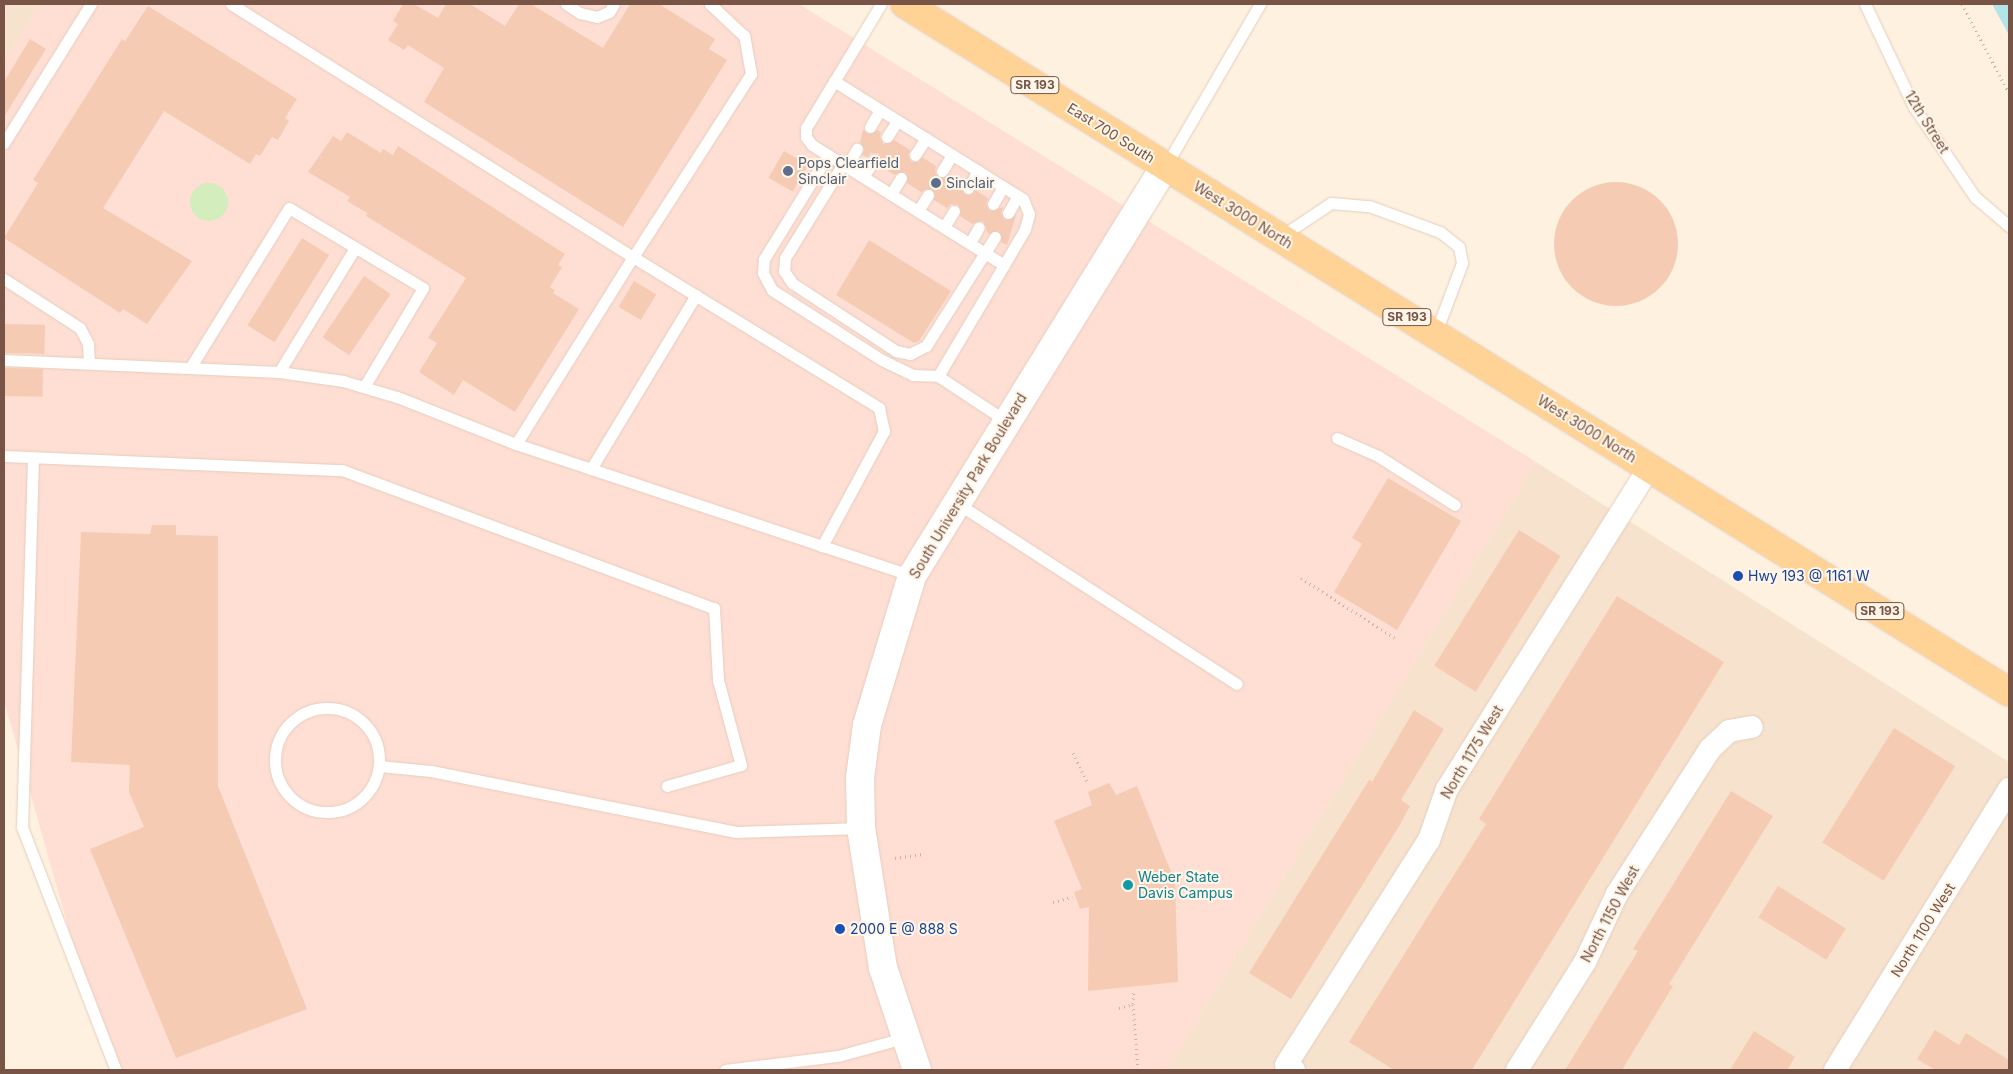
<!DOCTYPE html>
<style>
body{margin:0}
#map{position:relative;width:2013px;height:1074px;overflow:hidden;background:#fef1df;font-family:Inter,sans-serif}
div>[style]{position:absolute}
.residential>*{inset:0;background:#f7e2cd}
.commercial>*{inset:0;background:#ffded3}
.green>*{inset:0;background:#d3edbd}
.round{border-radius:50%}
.water>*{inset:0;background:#b2e4e9}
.building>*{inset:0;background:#f6cbb4;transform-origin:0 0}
.path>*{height:3px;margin-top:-1.5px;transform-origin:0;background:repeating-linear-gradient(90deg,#dbae98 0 1px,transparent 0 5px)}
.roads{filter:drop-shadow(0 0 1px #e5cebe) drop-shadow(0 0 1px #e5cebe)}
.service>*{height:11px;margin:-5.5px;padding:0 5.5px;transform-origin:5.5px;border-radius:5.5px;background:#fff}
.service>.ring{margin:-5.5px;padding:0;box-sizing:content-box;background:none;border:11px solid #fff;border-radius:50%}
.minor>*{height:22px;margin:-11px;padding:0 11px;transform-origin:11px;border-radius:11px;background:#fff}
.tertiary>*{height:28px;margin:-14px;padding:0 14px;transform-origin:14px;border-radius:14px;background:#fff}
.primary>*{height:28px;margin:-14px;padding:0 14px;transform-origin:14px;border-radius:14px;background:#ffd296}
.dots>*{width:14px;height:14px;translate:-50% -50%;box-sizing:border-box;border:2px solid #fff5e8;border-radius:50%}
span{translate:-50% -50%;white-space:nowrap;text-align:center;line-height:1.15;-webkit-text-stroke:4px #fff5e8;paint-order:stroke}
.shield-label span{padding:1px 4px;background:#fff5e8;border:1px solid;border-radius:4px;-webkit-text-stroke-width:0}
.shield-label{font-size:12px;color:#775445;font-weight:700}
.street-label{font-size:14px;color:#775445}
.service-label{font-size:14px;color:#4e5e75}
.left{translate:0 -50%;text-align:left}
.transit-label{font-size:14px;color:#164399}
.culture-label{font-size:14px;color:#0d838f}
.frame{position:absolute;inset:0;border:5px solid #775445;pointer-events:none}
</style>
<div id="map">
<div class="residential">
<div style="clip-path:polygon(4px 4px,40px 4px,4px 63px)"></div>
<div style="clip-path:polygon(1536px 462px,2009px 762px,2009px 1070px,1167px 1070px)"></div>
</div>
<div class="commercial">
<div style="clip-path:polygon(40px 4px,799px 4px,1536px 462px,1167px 1070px,109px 1070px,4px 701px,4px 63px)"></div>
</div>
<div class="green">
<div class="round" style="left:190px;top:183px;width:38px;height:38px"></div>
</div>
<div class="water">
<div style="clip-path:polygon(1992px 4px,2009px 4px,2009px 35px)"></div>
</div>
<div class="building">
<div style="clip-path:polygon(403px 4px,414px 4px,438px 18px,446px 4px,470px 4px,505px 26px,519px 4px,531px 4px,603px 48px,630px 4px,659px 4px,715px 39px,709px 49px,727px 60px,623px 227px,424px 102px,444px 68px,408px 45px,404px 50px,388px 40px,398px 24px,393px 21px)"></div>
<div style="clip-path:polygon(148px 6px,297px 99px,285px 118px,289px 121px,278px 140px,272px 137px,260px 156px,256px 154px,250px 164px,164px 111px,103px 208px,192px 261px,147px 324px,123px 309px,120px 313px,4px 238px,38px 183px,33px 180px,122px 39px,125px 41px)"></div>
<div style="clip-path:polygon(30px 39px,46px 49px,4px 117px,4px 82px)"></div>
<div style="clip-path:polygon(863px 130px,870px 134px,877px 130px,881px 132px,880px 137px,883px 144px,894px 140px,910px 150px,908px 155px,911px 162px,918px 162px,922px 157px,936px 166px,935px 171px,938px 178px,949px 174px,963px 182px,961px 188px,965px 195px,971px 195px,975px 190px,988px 198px,986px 204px,990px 211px,1003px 207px,1001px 213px,1005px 220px,1016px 215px,1007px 245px,1001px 242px,999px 231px,988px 234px,983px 221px,972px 224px,960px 216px,958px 205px,951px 204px,947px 208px,934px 200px,932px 189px,921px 192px,907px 183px,905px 172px,894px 175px,879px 165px,881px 160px,878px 153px,871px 153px,867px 157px,862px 155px,864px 149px,860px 142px)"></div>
<div style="clip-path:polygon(347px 132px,381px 153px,383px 149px,393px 155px,398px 146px,565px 254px,558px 265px,562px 267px,550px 287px,555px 290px,553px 293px,579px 309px,515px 412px,463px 380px,454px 395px,419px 372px,437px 343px,428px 338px,466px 278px,366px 216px,367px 213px,347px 201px,350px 197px,308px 172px,333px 136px,341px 141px)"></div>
<div style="left:784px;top:151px;width:28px;height:31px;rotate:30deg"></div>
<div class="round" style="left:1554px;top:182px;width:124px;height:124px"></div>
<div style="left:302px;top:238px;width:32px;height:103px;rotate:32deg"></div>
<div style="clip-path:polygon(869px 240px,951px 291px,919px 341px,914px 343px,836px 295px)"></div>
<div style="left:364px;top:276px;width:32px;height:74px;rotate:34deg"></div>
<div style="left:634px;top:281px;width:26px;height:30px;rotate:31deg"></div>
<div style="left:4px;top:324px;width:41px;height:29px;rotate:1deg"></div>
<div style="left:4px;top:368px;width:39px;height:28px;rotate:1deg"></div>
<div style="clip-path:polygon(1388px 478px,1461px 521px,1397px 630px,1334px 592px,1362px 544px,1352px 538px)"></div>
<div style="clip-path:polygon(152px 525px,176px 525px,176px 535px,218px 536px,218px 786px,307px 1009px,176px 1058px,90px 849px,144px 827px,129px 792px,130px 765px,71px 762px,81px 532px,150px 534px)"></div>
<div style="left:1519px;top:530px;width:49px;height:160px;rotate:32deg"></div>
<div style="clip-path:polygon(1617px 596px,1724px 662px,1472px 1070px,1394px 1070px,1349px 1042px,1486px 824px,1479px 819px)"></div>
<div style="clip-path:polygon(1414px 710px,1444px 729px,1401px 800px,1410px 806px,1398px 828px,1291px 999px,1249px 973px,1369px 780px,1372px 782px)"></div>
<div style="left:1894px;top:728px;width:72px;height:135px;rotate:32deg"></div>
<div style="clip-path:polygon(1109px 783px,1116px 795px,1137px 786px,1175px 882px,1178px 982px,1088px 991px,1089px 907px,1080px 909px,1074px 892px,1082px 889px,1054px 821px,1092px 805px,1088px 792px)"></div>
<div style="clip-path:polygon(1731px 791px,1773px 816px,1669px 984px,1673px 986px,1622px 1070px,1565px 1070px,1638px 951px,1633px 949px)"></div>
<div style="left:1778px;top:886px;width:80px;height:37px;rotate:32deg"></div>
<div style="clip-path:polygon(1935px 1030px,1959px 1045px,1966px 1033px,2009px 1060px,2009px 1070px,1935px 1070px,1917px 1059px)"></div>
<div style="clip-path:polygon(1754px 1031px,1795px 1057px,1787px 1070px,1730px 1070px)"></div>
</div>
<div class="path">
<div style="left:1962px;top:4px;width:101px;rotate:62.2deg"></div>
<div style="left:1301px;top:578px;width:112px;rotate:32.6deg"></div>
<div style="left:1073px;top:753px;width:32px;rotate:64deg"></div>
<div style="left:895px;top:858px;width:28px;rotate:-8deg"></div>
<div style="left:1053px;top:902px;width:20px;rotate:-15deg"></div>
<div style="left:1133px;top:1004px;width:66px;rotate:85.7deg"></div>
<div style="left:1119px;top:1008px;width:15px;rotate:-16deg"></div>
<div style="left:1133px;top:1004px;width:13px;rotate:-86deg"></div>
</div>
<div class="roads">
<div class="service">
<div style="left:231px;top:4px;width:475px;rotate:32.2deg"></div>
<div style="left:633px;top:257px;width:218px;rotate:-57.2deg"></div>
<div style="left:751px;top:74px;width:39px;rotate:-100deg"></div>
<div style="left:744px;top:36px;width:47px;rotate:-136.7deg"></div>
<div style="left:566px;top:4px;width:17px;rotate:33deg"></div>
<div style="left:580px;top:13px;width:17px;rotate:13deg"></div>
<div style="left:597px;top:17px;width:13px;rotate:-23deg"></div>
<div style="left:609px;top:12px;width:9px;rotate:-58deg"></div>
<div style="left:881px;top:4px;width:145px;rotate:121.2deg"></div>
<div style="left:806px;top:128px;width:9px;rotate:90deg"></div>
<div style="left:806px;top:137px;width:10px;rotate:53deg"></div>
<div style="left:812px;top:145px;width:226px;rotate:32deg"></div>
<div style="left:1004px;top:265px;width:129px;rotate:120.7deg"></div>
<div style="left:938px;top:376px;width:82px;rotate:33.5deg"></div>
<div style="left:1865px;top:4px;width:114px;rotate:64.6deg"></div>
<div style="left:1914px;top:107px;width:109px;rotate:55.9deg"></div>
<div style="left:1975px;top:197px;width:45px;rotate:40.5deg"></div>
<div style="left:834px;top:81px;width:223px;rotate:32deg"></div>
<div style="left:1023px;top:199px;width:16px;rotate:68deg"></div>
<div style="left:1029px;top:214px;width:16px;rotate:105deg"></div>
<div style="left:1025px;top:229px;width:42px;rotate:120.3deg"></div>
<div style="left:870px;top:127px;width:20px;rotate:-60deg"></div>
<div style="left:887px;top:137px;width:19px;rotate:-58deg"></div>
<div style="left:4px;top:143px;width:164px;rotate:-58deg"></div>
<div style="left:828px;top:155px;width:122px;rotate:121.6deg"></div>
<div style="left:764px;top:259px;width:14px;rotate:94deg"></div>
<div style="left:763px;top:273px;width:19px;rotate:62deg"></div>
<div style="left:772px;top:290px;width:130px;rotate:32.5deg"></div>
<div style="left:882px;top:360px;width:34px;rotate:26deg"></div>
<div style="left:913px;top:375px;width:25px;rotate:2deg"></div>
<div style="left:915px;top:155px;width:20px;rotate:-57deg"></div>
<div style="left:843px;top:164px;width:110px;rotate:121.7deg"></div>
<div style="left:785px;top:258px;width:13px;rotate:94deg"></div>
<div style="left:784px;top:271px;width:14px;rotate:56deg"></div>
<div style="left:792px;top:283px;width:124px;rotate:33.2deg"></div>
<div style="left:896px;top:351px;width:14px;rotate:12deg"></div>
<div style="left:910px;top:354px;width:18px;rotate:-27deg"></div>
<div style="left:926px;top:346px;width:129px;rotate:-57.7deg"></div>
<div style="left:847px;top:166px;width:20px;rotate:-60deg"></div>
<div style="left:1165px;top:167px;width:189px;rotate:-59.8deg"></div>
<div style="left:942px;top:171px;width:19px;rotate:-58deg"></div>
<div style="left:863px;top:177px;width:20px;rotate:-57deg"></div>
<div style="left:968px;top:188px;width:20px;rotate:-60deg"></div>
<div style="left:891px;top:194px;width:19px;rotate:-58deg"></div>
<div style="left:993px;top:204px;width:20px;rotate:-60deg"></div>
<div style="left:918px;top:211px;width:19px;rotate:-58deg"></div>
<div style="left:1008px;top:213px;width:20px;rotate:-60deg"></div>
<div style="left:944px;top:227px;width:19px;rotate:-58deg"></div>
<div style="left:1280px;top:237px;width:61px;rotate:-33.7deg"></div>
<div style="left:1331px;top:203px;width:38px;rotate:5deg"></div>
<div style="left:1369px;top:206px;width:76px;rotate:20.1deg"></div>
<div style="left:1440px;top:232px;width:24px;rotate:38deg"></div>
<div style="left:1459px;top:247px;width:16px;rotate:79deg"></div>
<div style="left:1462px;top:263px;width:77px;rotate:110.6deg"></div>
<div style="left:970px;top:243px;width:18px;rotate:-61deg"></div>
<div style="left:4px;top:279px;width:90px;rotate:32.8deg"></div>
<div style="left:80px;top:328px;width:18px;rotate:63deg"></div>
<div style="left:88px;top:344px;width:19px;rotate:87deg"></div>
<div style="left:4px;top:360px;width:275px;rotate:2.5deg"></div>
<div style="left:279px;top:372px;width:65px;rotate:8deg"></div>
<div style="left:343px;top:381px;width:56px;rotate:16.5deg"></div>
<div style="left:397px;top:397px;width:128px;rotate:21.6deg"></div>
<div style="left:516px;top:444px;width:417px;rotate:18.4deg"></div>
<div style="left:190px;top:368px;width:188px;rotate:-58.3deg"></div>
<div style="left:289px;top:208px;width:156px;rotate:30.8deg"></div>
<div style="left:423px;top:288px;width:115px;rotate:120.8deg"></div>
<div style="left:279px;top:372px;width:145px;rotate:-58.5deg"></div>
<div style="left:1337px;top:438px;width:45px;rotate:23.7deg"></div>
<div style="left:1378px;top:456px;width:91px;rotate:32.5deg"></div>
<div style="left:516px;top:444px;width:221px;rotate:-58deg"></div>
<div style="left:633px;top:257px;width:289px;rotate:31.5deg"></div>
<div style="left:879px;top:408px;width:24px;rotate:78deg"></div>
<div style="left:884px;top:431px;width:131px;rotate:118.3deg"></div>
<div style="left:4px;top:456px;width:338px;rotate:2.4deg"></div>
<div style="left:342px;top:470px;width:397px;rotate:20.4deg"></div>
<div style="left:714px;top:608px;width:72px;rotate:86.8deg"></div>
<div style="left:718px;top:680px;width:88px;rotate:74.9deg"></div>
<div style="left:741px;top:765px;width:77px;rotate:164.2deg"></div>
<div style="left:33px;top:458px;width:369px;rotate:91.7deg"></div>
<div style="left:22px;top:827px;width:261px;rotate:68.9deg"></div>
<div style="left:591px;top:469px;width:203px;rotate:-58.9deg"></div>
<div style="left:957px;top:503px;width:333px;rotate:32.9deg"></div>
<div class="ring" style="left:275px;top:708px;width:93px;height:93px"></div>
<div style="left:379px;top:766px;width:52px;rotate:5.5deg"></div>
<div style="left:431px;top:771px;width:310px;rotate:11.3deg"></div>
<div style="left:735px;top:832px;width:126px;rotate:-1.8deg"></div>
<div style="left:725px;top:1070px;width:114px;rotate:-7.1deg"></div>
<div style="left:838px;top:1056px;width:68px;rotate:-15.3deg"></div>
</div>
<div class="minor">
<div style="left:1294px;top:1070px;width:9px;rotate:-148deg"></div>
<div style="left:1286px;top:1065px;width:267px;rotate:-57.6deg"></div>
<div style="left:1429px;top:840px;width:54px;rotate:-70.6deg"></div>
<div style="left:1447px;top:789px;width:379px;rotate:-57.8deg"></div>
<div style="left:1517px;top:1070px;width:128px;rotate:-57.8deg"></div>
<div style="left:1585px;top:962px;width:75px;rotate:-64.8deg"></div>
<div style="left:1617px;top:894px;width:172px;rotate:-57.3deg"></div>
<div style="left:1710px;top:749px;width:26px;rotate:-43deg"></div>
<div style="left:1729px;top:731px;width:23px;rotate:-10deg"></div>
<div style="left:1835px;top:1070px;width:331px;rotate:-58.2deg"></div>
</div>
<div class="tertiary">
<div style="left:917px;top:1070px;width:108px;rotate:-108.4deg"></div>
<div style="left:883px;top:968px;width:142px;rotate:-98.9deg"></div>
<div style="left:861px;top:828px;width:50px;rotate:-91.1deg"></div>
<div style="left:860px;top:778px;width:53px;rotate:-82.5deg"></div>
<div style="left:867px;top:725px;width:156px;rotate:-73.2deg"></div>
<div style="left:912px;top:576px;width:481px;rotate:-58.3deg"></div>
</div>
<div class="primary">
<div style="left:905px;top:4px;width:1301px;rotate:31.93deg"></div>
</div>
</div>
<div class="dots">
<div style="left:788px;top:171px;background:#5c6f8a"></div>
<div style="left:936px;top:183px;background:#5c6f8a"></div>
<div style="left:1738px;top:576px;background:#1a4fb4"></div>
<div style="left:1128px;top:885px;background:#0f9aa8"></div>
<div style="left:840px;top:929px;background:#1a4fb4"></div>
</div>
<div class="shield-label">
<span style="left:1035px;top:85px">SR 193</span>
<span style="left:1407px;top:317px">SR 193</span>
<span style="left:1880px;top:611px">SR 193</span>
</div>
<div class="street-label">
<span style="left:1927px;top:122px;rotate:58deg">12th Street</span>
<span style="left:1111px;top:133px;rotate:32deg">East 700 South</span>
<span style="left:1243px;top:215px;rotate:32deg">West 3000 North</span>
<span style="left:1587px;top:429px;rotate:32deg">West 3000 North</span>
<span style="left:968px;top:486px;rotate:-59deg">South University Park Boulevard</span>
<span style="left:1472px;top:752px;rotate:-59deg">North 1175 West</span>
<span style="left:1610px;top:914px;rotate:-62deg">North 1150 West</span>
<span style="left:1923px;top:930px;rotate:-58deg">North 1100 West</span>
</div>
<div class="service-label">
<span class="left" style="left:798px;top:171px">Pops Clearfield<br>Sinclair</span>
<span class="left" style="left:946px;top:183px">Sinclair</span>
</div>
<div class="transit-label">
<span class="left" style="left:1748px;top:576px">Hwy 193 @ 1161 W</span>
<span class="left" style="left:850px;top:929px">2000 E @ 888 S</span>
</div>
<div class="culture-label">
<span class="left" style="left:1138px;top:885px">Weber State<br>Davis Campus</span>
</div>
<div class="frame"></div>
</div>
